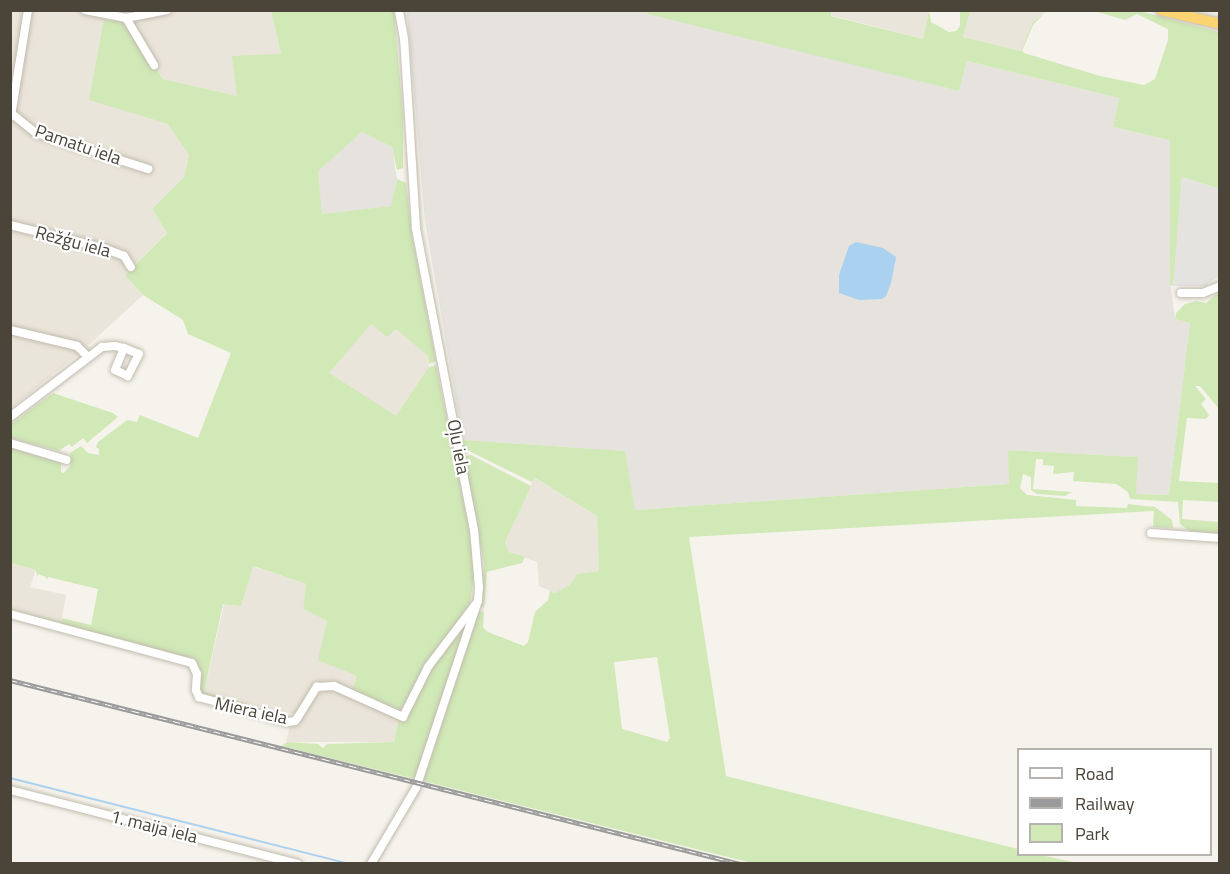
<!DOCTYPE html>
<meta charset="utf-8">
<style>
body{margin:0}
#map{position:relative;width:1230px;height:874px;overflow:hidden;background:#f6f3ec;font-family:"Titillium Web",sans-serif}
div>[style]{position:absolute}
.residential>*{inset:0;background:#eae5da}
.industrial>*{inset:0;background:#e6e2dd}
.green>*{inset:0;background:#d0e9b6}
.parking>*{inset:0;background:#e5e3e0}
.water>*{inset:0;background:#abd1f0}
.stream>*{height:2px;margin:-1px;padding:0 1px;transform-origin:1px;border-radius:1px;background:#abd1f0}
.roads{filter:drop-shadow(0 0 2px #c1bbae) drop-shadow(0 0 2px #c1bbae)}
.minor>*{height:8px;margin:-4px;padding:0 4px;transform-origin:4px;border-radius:4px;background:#fff}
.highway>*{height:10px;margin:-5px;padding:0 5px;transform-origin:5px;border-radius:5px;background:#fbd371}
.rail>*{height:4.5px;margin-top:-2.25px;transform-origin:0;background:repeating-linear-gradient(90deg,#fff 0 7px,#9a9a9a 0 14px);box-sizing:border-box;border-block:2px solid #9a9a9a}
span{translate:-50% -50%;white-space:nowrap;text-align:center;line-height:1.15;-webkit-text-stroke:4.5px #fff;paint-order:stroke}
.street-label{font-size:18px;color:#4a4439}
.frame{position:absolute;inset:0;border:12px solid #4a4439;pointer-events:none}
.legend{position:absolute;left:1017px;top:748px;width:195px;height:108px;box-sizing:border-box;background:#fff;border:2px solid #b7b4b0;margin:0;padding:8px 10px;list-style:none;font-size:18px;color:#4a4439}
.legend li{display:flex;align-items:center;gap:12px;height:30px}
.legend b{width:30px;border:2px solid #b7b4b0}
</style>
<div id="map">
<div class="residential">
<div style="clip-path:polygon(11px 11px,271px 11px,281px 54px,237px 96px,163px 79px,125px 20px,89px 99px,168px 124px,189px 155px,184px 177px,152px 209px,167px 232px,125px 275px,143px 295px,80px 353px,11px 408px)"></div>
<div style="clip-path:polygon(831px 11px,929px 11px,923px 39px,830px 15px)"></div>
<div style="clip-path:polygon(970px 11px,1045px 11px,1032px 23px,1021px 51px,963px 37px)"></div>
<div style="clip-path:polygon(371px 324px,395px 328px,428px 356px,429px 368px,396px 417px,328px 373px)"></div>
<div style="clip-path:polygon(534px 478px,597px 516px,599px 571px,577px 574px,571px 585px,555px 593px,539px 586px,537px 562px,509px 552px,505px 542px)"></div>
<div style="clip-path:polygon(10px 563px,36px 570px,30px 587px,66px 595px,61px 623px,11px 610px)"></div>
<div style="clip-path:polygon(252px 566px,306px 584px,303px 609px,327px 621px,319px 660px,357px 676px,352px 690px,327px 682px,316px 685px,297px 715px,204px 693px,224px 604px)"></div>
<div style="clip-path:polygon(326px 689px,349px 696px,399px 718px,394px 742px,286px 742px,290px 725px,299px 723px,316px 695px)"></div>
</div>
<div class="industrial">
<div style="clip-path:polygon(407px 11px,648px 11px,648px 13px,959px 91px,967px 61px,1119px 98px,1113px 127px,1170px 140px,1170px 281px,1175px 319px,1190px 323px,1169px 495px,1136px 494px,1137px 457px,1009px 450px,1009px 484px,635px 510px,624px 451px,463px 440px,425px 221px)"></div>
<div style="clip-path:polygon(362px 132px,392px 147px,397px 179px,392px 206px,322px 214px,317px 171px)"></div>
</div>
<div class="green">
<div style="clip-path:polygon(648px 10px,831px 11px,831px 16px,923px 39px,929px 11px,931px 22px,949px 32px,956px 31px,960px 26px,960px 11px,970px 11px,963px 37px,1021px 51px,1032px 23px,1046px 11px,1033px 25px,1022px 51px,1024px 53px,1100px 76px,1144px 85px,1155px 79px,1168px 40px,1168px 29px,1137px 14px,1125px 20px,1094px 11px,1079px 11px,1140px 11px,1219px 32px,1219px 189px,1182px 177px,1176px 260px,1173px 286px,1170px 285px,1170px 140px,1113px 127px,1119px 98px,967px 61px,959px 91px,648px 14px)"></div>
<div style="clip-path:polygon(271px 11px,394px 11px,403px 114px,403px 168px,397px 170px,392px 147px,362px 132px,318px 171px,322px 214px,391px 206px,397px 179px,406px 183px,412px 235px,436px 361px,429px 364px,428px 356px,396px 329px,387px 337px,371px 324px,329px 373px,396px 416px,429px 367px,436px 365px,472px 544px,474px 575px,470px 605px,427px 665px,400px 712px,352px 690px,357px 676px,318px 660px,327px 621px,303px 609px,306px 584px,253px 566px,241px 606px,223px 604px,204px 692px,253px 705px,250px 708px,201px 695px,199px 668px,193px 661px,21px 613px,61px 622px,62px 618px,91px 625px,98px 589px,48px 577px,47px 580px,46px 577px,38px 574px,37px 577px,36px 570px,11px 563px,10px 445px,61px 462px,61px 472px,64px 473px,70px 466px,70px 453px,81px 446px,88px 453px,99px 455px,99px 449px,96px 447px,98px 442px,127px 420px,137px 422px,140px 415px,198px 438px,231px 353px,188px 334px,183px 320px,143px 295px,125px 275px,167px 233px,152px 209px,184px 177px,189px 155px,168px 124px,89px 100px,104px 20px,125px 20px,163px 79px,237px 96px,232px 56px,281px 54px)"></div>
<div style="clip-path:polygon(evenodd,1219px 292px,1219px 409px,1200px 386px,1195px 386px,1206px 399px,1201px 404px,1209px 415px,1206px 419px,1187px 418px,1179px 481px,1219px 483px,1219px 502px,1183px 500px,1182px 519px,1219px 522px,1219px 535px,1192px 533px,1180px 524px,1178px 502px,1130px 499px,1128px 492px,1116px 484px,1073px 481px,1074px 472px,1053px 474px,1054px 466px,1043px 465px,1043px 459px,1036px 459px,1033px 489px,1072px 492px,1065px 496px,1037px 494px,1031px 490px,1031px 477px,1023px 474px,1020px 488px,1027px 495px,1076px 500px,1076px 506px,1127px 508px,1128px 504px,1155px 507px,1172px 520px,1173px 528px,1153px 527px,1154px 511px,689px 537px,726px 776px,1018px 849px,1018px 854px,1041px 855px,1077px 863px,752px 863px,423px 781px,478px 611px,484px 612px,483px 627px,488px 632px,524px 646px,528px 642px,535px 612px,548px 600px,550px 591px,555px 593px,570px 585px,577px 574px,599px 571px,597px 516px,535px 478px,532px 482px,463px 448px,463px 440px,625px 451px,635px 510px,1009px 484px,1008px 450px,1138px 457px,1136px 494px,1169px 495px,1190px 323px,1175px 319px,1176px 313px,1185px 304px,1196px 301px,1206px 303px,1219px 292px,657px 657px,670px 738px,667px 742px,622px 729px,614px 662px,657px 657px)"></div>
<div style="clip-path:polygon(53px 393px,113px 413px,118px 417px,87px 443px,83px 438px,72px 447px,69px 444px,59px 451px,11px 438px,11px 424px)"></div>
<div style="clip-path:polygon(471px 455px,531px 486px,505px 542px,509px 552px,525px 557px,522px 563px,487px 572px,484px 608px,481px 606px,484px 564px,464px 456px)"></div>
<div style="clip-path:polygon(461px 625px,465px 627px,464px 631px,415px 779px,281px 746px,288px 742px,318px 744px,323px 748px,327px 744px,394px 742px,399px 718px,402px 718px,430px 669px)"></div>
</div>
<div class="parking">
<div style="clip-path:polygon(1182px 177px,1219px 189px,1219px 276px,1205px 286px,1173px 286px)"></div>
</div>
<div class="water">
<div style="clip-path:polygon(856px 242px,883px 248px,896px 257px,891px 283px,886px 296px,882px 299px,859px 300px,839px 293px,839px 275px,849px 246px)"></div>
</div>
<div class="stream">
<div style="left:10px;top:778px;width:350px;rotate:14.2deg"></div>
</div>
<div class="roads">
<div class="minor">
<div style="left:85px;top:10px;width:42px;rotate:11deg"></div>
<div style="left:126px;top:18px;width:42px;rotate:-11deg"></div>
<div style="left:126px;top:18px;width:55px;rotate:59.2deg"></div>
<div style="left:11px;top:113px;width:32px;rotate:39deg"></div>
<div style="left:36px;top:133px;width:118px;rotate:17.8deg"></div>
<div style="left:11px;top:116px;width:107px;rotate:-80.9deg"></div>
<div style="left:10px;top:225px;width:99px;rotate:14deg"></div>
<div style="left:106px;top:249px;width:19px;rotate:21deg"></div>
<div style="left:124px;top:256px;width:13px;rotate:58deg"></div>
<div style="left:1181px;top:293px;width:22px"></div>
<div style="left:1203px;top:293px;width:18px;rotate:-22deg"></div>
<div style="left:10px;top:330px;width:69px;rotate:13.4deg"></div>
<div style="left:77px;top:346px;width:14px;rotate:45deg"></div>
<div style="left:10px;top:417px;width:116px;rotate:-37.3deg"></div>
<div style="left:102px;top:347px;width:13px;rotate:-4deg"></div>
<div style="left:115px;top:346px;width:9px;rotate:13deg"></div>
<div style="left:124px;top:348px;width:16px;rotate:22deg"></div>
<div style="left:139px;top:354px;width:25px;rotate:117deg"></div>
<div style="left:128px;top:376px;width:14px;rotate:-155deg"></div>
<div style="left:115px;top:370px;width:24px;rotate:-68deg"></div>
<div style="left:10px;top:443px;width:59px;rotate:16.6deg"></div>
<div style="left:1151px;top:533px;width:69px;rotate:4.1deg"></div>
<div style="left:10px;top:614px;width:188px;rotate:15.1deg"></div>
<div style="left:192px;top:663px;width:12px;rotate:66deg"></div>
<div style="left:197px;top:674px;width:16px;rotate:94deg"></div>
<div style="left:196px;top:690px;width:8px;rotate:67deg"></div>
<div style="left:199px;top:697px;width:92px;rotate:15.7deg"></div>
<div style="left:288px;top:722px;width:7px;rotate:-8deg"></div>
<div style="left:295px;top:721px;width:5px;rotate:-53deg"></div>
<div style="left:298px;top:717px;width:36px;rotate:-58deg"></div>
<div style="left:317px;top:687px;width:17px;rotate:-3deg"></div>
<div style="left:334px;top:686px;width:76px;rotate:24.2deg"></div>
<div style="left:403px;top:717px;width:56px;rotate:-63.4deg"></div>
<div style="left:428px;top:667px;width:78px;rotate:-52.8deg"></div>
<div style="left:10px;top:790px;width:297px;rotate:14.4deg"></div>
<div style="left:371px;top:864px;width:88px;rotate:-59.4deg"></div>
<div style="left:416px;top:788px;width:197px;rotate:-71.7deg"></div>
<div style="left:478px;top:601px;width:14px;rotate:-86deg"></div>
<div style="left:479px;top:587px;width:57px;rotate:-95deg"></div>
<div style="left:474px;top:530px;width:308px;rotate:-100.9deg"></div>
<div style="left:416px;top:228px;width:189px;rotate:-93.6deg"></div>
<div style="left:404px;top:39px;width:29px;rotate:-100deg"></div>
</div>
<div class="highway">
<div style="left:1161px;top:10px;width:61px;rotate:13.3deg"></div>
</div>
</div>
<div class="rail">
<div style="left:10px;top:680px;width:754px;rotate:14.13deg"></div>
</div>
<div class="street-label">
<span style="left:78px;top:145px;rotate:19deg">Pamatu iela</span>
<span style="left:73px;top:242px;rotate:15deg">Režģu iela</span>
<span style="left:458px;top:447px;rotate:79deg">Oļu iela</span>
<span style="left:251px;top:711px;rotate:12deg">Miera iela</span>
<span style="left:154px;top:827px;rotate:14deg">1. maija iela</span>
</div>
<div class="frame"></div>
<ul class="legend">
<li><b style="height:8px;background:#fff"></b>Road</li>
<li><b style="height:8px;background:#9a9a9a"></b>Railway</li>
<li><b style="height:16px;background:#d0e9b6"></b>Park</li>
</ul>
</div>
